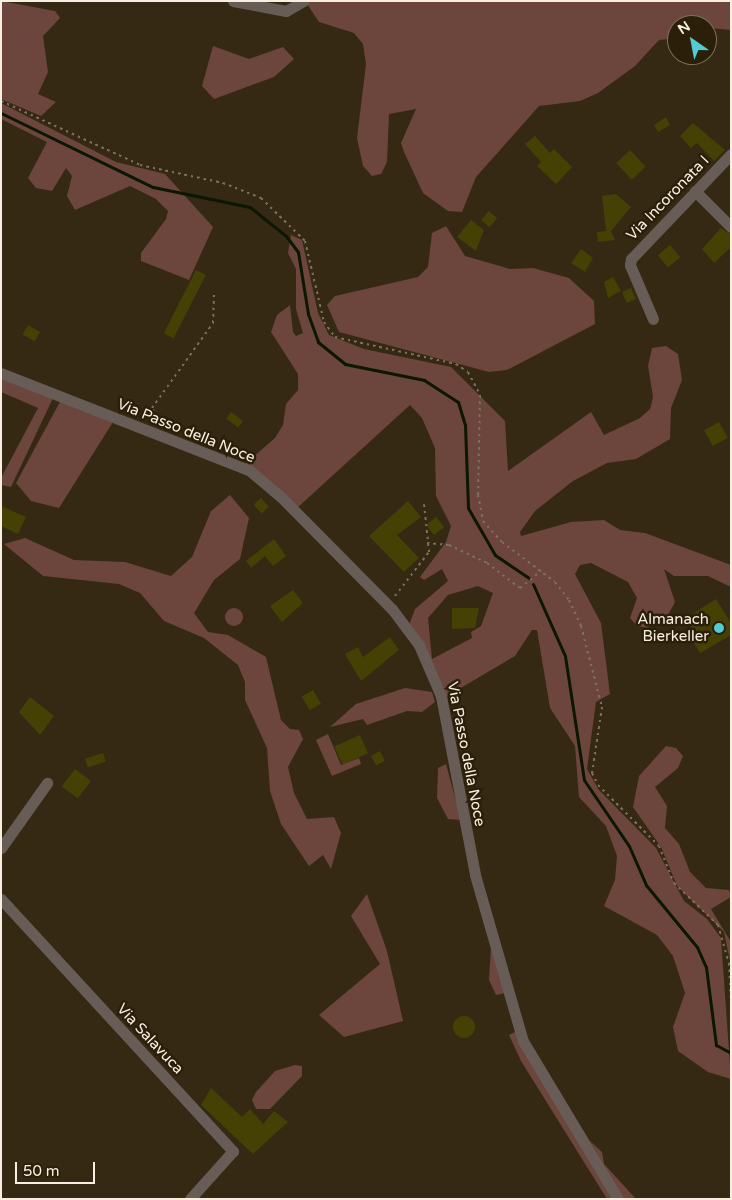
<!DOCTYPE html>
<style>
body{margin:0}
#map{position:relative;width:732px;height:1200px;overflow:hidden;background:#352913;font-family:"Varela Round",sans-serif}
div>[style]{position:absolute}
.green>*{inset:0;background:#6c453d}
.round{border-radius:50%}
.stream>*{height:3px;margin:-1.5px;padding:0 1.5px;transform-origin:1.5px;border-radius:1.5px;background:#0b1700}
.building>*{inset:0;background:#454004;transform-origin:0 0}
.path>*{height:2px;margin-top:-1px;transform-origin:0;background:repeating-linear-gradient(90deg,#7c715e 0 2.5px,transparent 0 6.5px)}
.minor>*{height:11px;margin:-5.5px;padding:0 5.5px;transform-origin:5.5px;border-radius:5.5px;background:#685d56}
.dots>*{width:14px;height:14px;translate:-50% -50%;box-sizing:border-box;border:2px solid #2b1f09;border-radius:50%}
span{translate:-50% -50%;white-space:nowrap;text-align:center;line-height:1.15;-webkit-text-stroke:5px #2b1f09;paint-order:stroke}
.street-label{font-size:15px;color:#f8efe2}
.poi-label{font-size:15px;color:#f8efe2}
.right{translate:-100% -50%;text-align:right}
.frame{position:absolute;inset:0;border:2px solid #f8efe2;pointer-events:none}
.north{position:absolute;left:667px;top:15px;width:50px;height:50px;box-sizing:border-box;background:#2b1f09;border:1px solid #7d7260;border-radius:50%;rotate:327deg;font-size:14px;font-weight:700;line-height:20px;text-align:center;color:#f8efe2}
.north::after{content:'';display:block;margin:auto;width:18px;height:22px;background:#51ccd2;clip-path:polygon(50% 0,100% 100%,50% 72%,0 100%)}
.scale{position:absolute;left:15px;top:1162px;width:80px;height:22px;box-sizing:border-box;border:2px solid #f8efe2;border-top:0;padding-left:6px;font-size:15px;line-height:18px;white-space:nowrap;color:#f8efe2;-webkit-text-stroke:4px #2b1f09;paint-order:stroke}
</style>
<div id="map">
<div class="green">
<div style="clip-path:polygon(1px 1px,55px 11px,60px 18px,43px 36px,48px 72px,38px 94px,56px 102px,41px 116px,1px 99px)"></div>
<div style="clip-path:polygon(305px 1px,720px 1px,731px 2px,731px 30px,677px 25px,677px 38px,659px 40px,635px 66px,598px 93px,580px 101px,539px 106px,476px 177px,462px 212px,448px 211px,423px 193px,404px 152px,401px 143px,416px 109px,389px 114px,387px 162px,381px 174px,372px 176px,363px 166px,357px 138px,366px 64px,363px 44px,354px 33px,319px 22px)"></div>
<div style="clip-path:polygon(213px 46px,249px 59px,283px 47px,294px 59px,274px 77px,214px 99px,202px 86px)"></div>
<div style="clip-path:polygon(1px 103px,116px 162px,165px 174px,213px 227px,189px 280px,141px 261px,141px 253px,166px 219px,168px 211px,156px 199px,130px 186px,75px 210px,67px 196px,72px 176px,66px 168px,52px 191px,36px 188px,28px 178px,47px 142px,1px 119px)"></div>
<div style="clip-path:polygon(446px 226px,465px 256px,510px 269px,533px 268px,569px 278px,594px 301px,595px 324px,507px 370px,489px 372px,339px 332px,327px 305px,335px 296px,418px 277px,428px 267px,432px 233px)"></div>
<div style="clip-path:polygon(evenodd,291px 235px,302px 240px,318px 313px,329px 335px,364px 349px,451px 367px,505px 421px,508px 471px,591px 412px,604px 435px,640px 418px,650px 409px,653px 397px,648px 366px,652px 348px,666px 346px,678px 354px,682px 380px,671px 408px,670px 439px,636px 459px,607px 463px,573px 481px,535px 511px,520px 532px,521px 536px,571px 522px,604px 520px,620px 530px,645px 533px,731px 565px,731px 587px,708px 576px,674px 576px,664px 569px,675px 602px,668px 615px,647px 628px,637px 626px,630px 618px,637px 598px,628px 582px,591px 563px,580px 565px,575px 574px,601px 623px,610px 694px,596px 702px,587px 769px,599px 790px,656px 848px,684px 901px,707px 919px,721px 938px,731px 1079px,708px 1072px,678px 1051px,673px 1027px,685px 993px,673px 956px,657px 935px,604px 906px,615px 880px,617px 856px,606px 826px,579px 797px,575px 746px,550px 708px,537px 630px,532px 630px,515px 656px,447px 696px,428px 653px,409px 625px,415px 609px,448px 581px,442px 569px,424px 580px,420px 577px,446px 542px,451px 526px,436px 496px,435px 448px,422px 418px,410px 405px,297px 508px,245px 464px,275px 438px,283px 425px,286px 404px,298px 390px,298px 374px,271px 332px,277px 315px,290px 305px,293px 332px,296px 336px,303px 333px,296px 309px,296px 269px,288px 253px,291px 235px,478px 586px,493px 593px,481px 626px,471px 632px,472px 638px,432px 659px,428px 618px,448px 595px,478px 586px)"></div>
<div style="clip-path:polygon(1px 377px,53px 398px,11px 487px,1px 485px,1px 478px,38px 408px,1px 392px)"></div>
<div style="clip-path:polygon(61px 400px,113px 422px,59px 508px,31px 501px,16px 483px)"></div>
<div style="clip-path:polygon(230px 495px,249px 518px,240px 559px,214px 580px,194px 613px,208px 632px,228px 635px,266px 657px,281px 720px,290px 729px,299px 730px,303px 739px,288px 767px,294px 793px,307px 819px,334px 817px,341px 833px,331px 869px,323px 855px,309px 866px,281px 824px,270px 791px,267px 748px,245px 700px,245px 682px,238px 665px,204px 638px,164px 621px,140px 593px,119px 584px,43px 576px,4px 544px,25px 538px,74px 560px,125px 562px,171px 576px,192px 557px,211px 511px)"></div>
<div class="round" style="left:225px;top:608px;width:18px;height:18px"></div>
<div style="clip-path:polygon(405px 688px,432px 692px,435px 702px,422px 712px,407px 711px,367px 725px,363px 719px,330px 727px,356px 704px)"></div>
<div style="clip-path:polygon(328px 734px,341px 765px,359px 758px,361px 764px,332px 776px,316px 740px)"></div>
<div style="clip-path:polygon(666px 746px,676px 748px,683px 756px,678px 768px,655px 787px,667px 806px,665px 828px,679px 844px,690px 872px,706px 888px,729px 890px,731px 897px,711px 909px,731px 942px,731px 966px,724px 932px,677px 886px,661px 847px,633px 807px,639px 776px)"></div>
<div style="clip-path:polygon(446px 764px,461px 820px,448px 819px,437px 798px,438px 768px)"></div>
<div style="clip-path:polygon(367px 894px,387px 951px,403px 1021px,344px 1037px,319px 1015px,380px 964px,351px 916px)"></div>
<div style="clip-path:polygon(491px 946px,505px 993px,496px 995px,489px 980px)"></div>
<div style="clip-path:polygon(517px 1031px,614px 1199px,607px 1199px,521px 1061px,509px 1035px)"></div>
<div style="clip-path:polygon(295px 1065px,302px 1066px,302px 1076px,270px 1109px,256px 1109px,252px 1100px,256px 1092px,275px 1071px)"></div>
<div style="clip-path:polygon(590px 1141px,602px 1152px,604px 1164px,636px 1199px,623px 1199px)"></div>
</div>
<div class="stream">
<div style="left:1px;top:113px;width:169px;rotate:26deg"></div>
<div style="left:153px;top:187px;width:99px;rotate:11.7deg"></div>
<div style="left:250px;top:207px;width:46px;rotate:38.9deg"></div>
<div style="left:286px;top:236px;width:20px;rotate:53deg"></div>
<div style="left:298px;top:252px;width:63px;rotate:80.8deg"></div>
<div style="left:308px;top:314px;width:30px;rotate:70deg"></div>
<div style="left:318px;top:342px;width:35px;rotate:39deg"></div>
<div style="left:345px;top:364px;width:81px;rotate:11.4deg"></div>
<div style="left:424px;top:380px;width:40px;rotate:32.9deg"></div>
<div style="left:458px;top:402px;width:24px;rotate:73deg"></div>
<div style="left:465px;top:425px;width:83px;rotate:87.9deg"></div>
<div style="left:468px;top:508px;width:54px;rotate:60.1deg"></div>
<div style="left:495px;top:555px;width:41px;rotate:34.1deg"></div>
<div style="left:533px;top:584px;width:79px;rotate:66deg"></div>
<div style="left:565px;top:656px;width:125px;rotate:81.3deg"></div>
<div style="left:584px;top:780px;width:80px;rotate:55.7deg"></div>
<div style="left:629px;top:846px;width:43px;rotate:66.4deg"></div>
<div style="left:646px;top:885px;width:80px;rotate:50.6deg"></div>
<div style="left:697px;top:947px;width:22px;rotate:66deg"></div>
<div style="left:706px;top:967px;width:79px;rotate:82.7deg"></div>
<div style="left:716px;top:1045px;width:17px;rotate:28deg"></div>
</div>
<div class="building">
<div style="clip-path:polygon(666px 117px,670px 125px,658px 132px,654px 125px)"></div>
<div style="clip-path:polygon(693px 123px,725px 150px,714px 161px,697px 143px,691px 148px,680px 136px)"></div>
<div style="clip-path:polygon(535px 136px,550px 153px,554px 149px,572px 167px,556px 184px,537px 166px,541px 162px,525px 144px)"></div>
<div style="left:630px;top:150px;width:23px;height:19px;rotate:47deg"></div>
<div style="clip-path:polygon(616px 194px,631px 207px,611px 231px,615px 240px,598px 242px,597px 232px,606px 231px,602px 196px)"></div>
<div style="left:489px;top:211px;width:11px;height:12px;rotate:41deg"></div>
<div style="clip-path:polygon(471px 220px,484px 230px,476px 251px,457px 237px)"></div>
<div style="clip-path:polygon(721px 228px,731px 235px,731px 247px,714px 263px,702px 249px)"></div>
<div style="left:670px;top:245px;width:16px;height:16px;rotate:50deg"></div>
<div style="clip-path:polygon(581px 249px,593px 258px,585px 272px,571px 263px)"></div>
<div style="left:196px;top:270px;width:11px;height:71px;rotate:27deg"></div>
<div style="clip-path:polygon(613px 277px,621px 291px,608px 298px,604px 282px)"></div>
<div style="left:631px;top:288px;width:12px;height:10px;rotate:66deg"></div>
<div style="left:28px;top:325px;width:14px;height:11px;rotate:30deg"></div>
<div style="left:231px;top:412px;width:15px;height:8px;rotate:37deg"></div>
<div style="left:719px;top:422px;width:18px;height:17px;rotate:61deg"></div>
<div style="left:261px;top:498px;width:12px;height:10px;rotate:48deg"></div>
<div style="clip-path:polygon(408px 501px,421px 517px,397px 535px,419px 558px,404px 572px,369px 536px)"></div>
<div style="clip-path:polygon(1px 506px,26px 517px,18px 534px,1px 526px)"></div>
<div style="left:436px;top:517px;width:13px;height:13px;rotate:51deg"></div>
<div style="clip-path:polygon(274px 539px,286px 556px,273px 566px,265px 556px,251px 568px,246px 561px)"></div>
<div style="clip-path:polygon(293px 590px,303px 603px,282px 622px,270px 606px)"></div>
<div style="clip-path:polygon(716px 599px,731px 623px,731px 635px,700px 653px,687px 632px,692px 629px,686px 618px)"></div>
<div style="clip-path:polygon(452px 608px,479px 608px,475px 628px,452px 629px)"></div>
<div style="clip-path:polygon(390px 637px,399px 650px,361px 681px,345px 654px,358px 647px,363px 657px)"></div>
<div style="left:313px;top:690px;width:16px;height:13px;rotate:60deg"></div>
<div style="clip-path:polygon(30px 697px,54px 716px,40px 735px,19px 712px)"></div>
<div style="left:360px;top:735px;width:20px;height:28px;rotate:66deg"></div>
<div style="left:380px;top:751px;width:11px;height:10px;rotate:63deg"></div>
<div style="left:103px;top:753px;width:9px;height:19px;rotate:72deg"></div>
<div style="left:75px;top:769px;width:20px;height:22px;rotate:37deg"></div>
<div class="round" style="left:453px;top:1016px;width:22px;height:22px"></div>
<div style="clip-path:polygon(211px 1088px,242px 1117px,250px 1109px,263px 1124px,274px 1111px,288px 1122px,253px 1154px,201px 1105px)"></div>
</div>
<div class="path">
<div style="left:1px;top:101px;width:153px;rotate:24.7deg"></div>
<div style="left:140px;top:165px;width:85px;rotate:12.2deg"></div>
<div style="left:223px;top:183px;width:41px;rotate:21.5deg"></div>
<div style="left:261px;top:198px;width:62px;rotate:44.3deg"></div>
<div style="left:305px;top:241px;width:83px;rotate:76.8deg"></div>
<div style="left:324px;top:322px;width:19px;rotate:54deg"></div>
<div style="left:335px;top:337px;width:124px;rotate:12.6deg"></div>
<div style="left:456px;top:364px;width:14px;rotate:34deg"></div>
<div style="left:468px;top:372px;width:26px;rotate:62deg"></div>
<div style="left:480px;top:395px;width:100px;rotate:91.1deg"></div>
<div style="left:478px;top:495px;width:26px;rotate:79deg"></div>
<div style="left:483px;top:521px;width:28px;rotate:48deg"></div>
<div style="left:502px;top:542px;width:66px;rotate:37deg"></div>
<div style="left:555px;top:582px;width:23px;rotate:52deg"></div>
<div style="left:569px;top:600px;width:29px;rotate:65deg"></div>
<div style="left:581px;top:626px;width:84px;rotate:75.5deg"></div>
<div style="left:602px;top:707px;width:67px;rotate:98.6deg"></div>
<div style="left:592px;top:773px;width:13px;rotate:63deg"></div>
<div style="left:598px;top:785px;width:86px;rotate:45deg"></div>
<div style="left:659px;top:846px;width:40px;rotate:68deg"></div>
<div style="left:674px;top:883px;width:61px;rotate:43.7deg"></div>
<div style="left:718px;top:925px;width:40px;rotate:74deg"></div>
<div style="left:729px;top:963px;width:36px;rotate:87deg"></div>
<div style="left:160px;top:423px;width:17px;rotate:-118deg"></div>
<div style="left:152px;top:408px;width:105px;rotate:-54.3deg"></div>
<div style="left:213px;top:323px;width:31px;rotate:-88deg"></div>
<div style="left:427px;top:543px;width:22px;rotate:5deg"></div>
<div style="left:449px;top:545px;width:42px;rotate:25.3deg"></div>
<div style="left:487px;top:563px;width:41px;rotate:37.1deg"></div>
<div style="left:520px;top:588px;width:27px;rotate:-39deg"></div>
<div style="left:395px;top:596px;width:56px;rotate:-52.3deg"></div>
<div style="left:429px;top:552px;width:48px;rotate:-95.9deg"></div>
</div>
<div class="minor">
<div style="left:233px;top:1px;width:54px;rotate:10.7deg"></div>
<div style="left:286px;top:11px;width:20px;rotate:-30deg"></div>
<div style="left:695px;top:191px;width:51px;rotate:45deg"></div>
<div style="left:653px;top:319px;width:59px;rotate:-113.1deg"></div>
<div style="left:630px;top:265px;width:6px;rotate:-81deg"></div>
<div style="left:631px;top:259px;width:145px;rotate:-46.4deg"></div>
<div style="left:1px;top:373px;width:266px;rotate:21.4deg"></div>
<div style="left:249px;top:470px;width:43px;rotate:40.3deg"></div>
<div style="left:282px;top:498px;width:156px;rotate:45.3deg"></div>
<div style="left:392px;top:609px;width:45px;rotate:53.1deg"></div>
<div style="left:419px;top:645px;width:56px;rotate:66.7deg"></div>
<div style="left:441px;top:696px;width:182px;rotate:79.2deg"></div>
<div style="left:475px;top:875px;width:173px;rotate:73.9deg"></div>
<div style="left:523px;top:1041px;width:184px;rotate:59deg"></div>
<div style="left:1px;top:848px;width:80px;rotate:-54.7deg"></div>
<div style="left:1px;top:899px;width:343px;rotate:47.4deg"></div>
<div style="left:233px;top:1151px;width:64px;rotate:131.9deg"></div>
</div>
<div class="dots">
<div style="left:719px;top:628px;background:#51ccd2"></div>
</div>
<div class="street-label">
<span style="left:668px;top:198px;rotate:-46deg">Via Incoronata I</span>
<span style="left:186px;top:431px;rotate:22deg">Via Passo della Noce</span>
<span style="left:466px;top:754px;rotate:79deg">Via Passo della Noce</span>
<span style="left:150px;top:1039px;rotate:47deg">Via Salavuca</span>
</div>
<div class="poi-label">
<span class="right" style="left:709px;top:628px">Almanach<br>Bierkeller</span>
</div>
<div class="frame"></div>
<div class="north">N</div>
<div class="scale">50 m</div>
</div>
